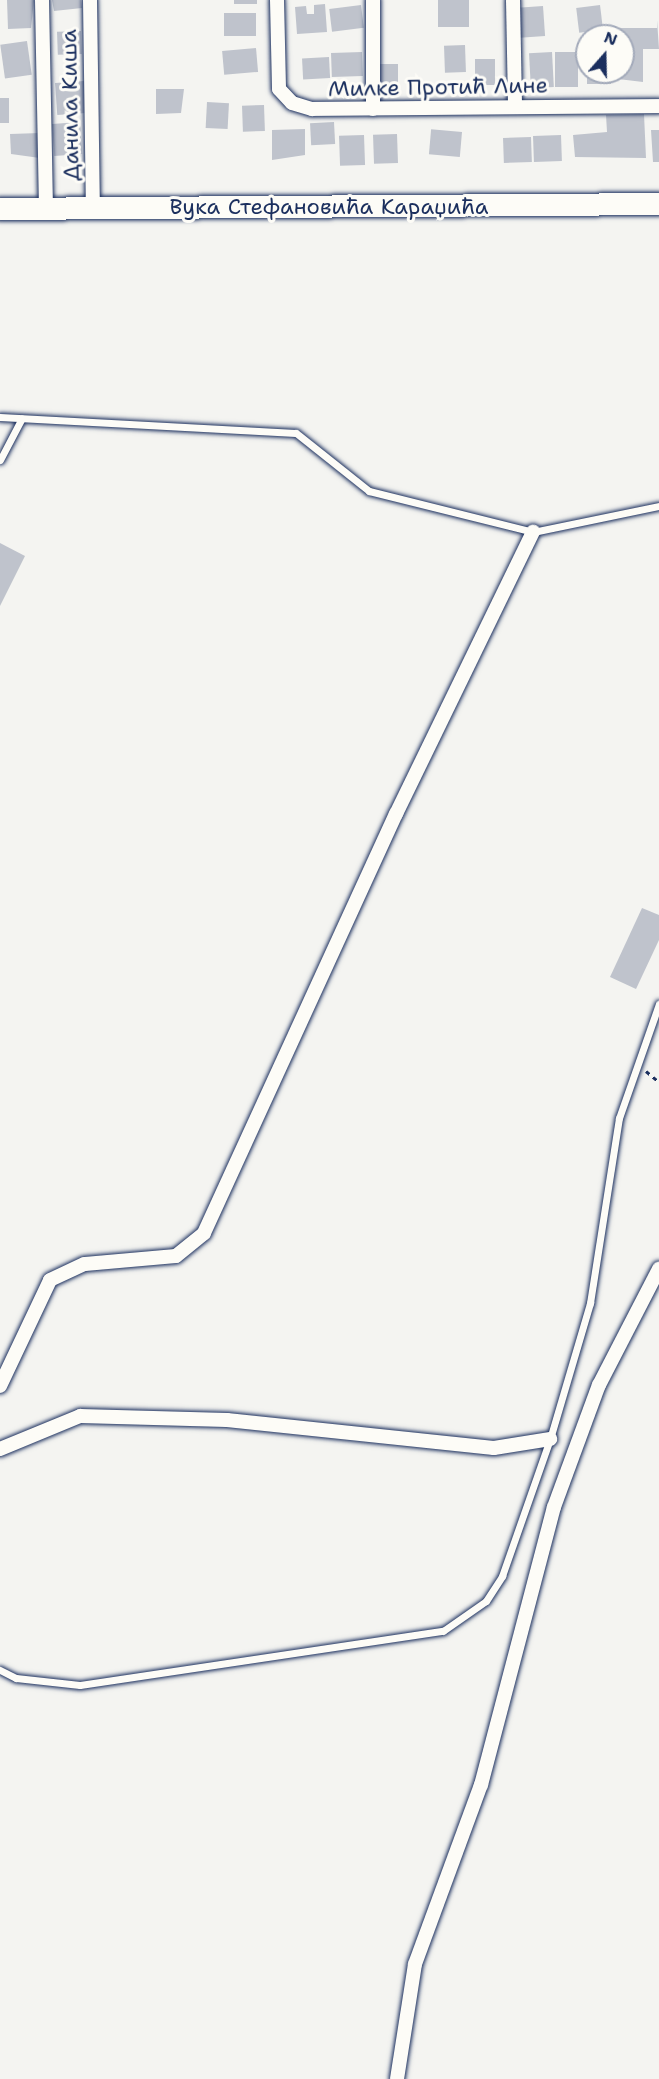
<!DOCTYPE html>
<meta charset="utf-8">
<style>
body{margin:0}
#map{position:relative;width:659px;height:2079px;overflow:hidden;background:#f4f4f1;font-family:"Shantell Sans",sans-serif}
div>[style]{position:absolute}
.building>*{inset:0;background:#bfc3cc;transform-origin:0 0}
.path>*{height:3px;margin-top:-1.5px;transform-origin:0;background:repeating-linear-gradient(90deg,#1b2f5e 0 4.5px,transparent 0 9px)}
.roads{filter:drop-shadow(0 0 2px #1b2f5e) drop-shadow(0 0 2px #1b2f5e)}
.lane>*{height:7px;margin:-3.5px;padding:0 3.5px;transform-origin:3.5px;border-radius:3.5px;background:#fdfcf7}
.street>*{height:14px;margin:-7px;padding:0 7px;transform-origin:7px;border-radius:7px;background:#fdfcf7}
.primary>*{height:22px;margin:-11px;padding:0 11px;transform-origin:11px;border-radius:11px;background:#fdfcf7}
span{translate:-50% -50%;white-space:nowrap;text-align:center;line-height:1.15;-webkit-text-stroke:6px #fdfcf7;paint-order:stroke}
.street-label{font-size:22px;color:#1b2f5e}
.north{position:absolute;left:575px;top:24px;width:60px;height:60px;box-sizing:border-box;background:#fdfcf7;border:2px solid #a3aaba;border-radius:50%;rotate:20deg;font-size:16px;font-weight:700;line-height:24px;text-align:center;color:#1b2f5e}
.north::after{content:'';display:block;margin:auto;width:21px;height:27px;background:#1b2f5e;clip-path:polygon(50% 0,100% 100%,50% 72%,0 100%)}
</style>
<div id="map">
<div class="building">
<div style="clip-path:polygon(7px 0,34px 0,31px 28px,8px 29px)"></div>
<div style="clip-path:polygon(52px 0,81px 0,82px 8px,54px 11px)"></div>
<div style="left:234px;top:0;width:23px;height:4px"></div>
<div style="left:438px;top:0;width:31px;height:27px"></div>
<div style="clip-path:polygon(325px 4px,327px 32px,297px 34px,295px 7px,306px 6px,307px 14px,314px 14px,314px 5px)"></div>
<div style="left:361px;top:5px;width:23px;height:32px;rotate:83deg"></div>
<div style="left:600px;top:5px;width:25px;height:24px;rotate:83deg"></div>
<div style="left:543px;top:6px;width:30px;height:25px;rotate:86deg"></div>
<div style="left:256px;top:13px;width:23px;height:32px;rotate:90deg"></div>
<div style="clip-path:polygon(657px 20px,659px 49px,643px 49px,643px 82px,618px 79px,623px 36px,617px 36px,617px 28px,657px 28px)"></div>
<div style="left:81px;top:31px;width:23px;height:24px;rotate:88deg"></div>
<div style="left:27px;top:41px;width:34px;height:27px;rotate:82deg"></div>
<div style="left:465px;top:45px;width:27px;height:21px;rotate:88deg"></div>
<div style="left:256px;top:48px;width:24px;height:34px;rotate:85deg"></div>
<div style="left:362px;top:52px;width:24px;height:31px;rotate:88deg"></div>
<div style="left:552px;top:52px;width:35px;height:23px;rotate:87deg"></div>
<div style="left:555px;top:52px;width:23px;height:35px"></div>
<div style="left:329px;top:57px;width:21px;height:27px;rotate:87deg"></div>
<div style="left:475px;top:59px;width:20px;height:26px"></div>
<div style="left:378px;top:64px;width:20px;height:28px"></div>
<div style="left:587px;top:72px;width:24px;height:12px"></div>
<div style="left:84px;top:81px;width:32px;height:29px;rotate:86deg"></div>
<div style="clip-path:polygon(156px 89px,184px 89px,181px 113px,156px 114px)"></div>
<div style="left:0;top:98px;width:9px;height:25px"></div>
<div style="left:207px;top:102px;width:22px;height:26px;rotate:3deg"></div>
<div style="left:264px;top:105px;width:26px;height:22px;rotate:88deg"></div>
<div style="clip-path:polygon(644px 114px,646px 158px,575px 157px,573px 135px,607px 132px,606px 115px)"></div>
<div style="left:80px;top:122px;width:32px;height:28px;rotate:86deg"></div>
<div style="left:334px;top:122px;width:22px;height:24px;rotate:87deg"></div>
<div style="clip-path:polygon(305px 129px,305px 155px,272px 160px,272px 130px)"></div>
<div style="clip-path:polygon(651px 130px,659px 130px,659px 162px,653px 162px)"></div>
<div style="left:462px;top:132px;width:25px;height:31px;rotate:95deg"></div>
<div style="clip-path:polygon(40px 133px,40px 158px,11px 154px,10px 134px)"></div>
<div style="left:397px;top:134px;width:29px;height:24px;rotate:88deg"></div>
<div style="left:364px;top:135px;width:30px;height:25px;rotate:88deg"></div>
<div style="left:561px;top:135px;width:26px;height:28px;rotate:88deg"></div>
<div style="left:531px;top:137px;width:25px;height:28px;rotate:88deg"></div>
<div style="clip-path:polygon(0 543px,25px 556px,0 606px)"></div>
<div style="clip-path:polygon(642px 908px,659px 915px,659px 940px,636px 989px,610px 977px)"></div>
</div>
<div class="path">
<div style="left:646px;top:1071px;width:17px;rotate:40deg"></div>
</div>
<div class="roads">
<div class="lane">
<div style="left:0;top:417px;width:296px;rotate:3.1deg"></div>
<div style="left:296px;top:433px;width:93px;rotate:38.5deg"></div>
<div style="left:369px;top:491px;width:169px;rotate:14deg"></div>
<div style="left:533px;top:532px;width:129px;rotate:-11.7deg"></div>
<div style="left:0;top:460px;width:47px;rotate:-62.4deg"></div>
<div style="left:0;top:1670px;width:18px;rotate:27deg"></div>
<div style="left:16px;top:1678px;width:64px;rotate:6.2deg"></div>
<div style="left:80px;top:1685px;width:367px;rotate:-8.5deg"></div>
<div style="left:443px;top:1631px;width:52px;rotate:-34.9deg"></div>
<div style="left:486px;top:1601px;width:30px;rotate:-57deg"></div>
<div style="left:502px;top:1576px;width:145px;rotate:-70.7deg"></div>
<div style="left:550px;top:1439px;width:142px;rotate:-73.6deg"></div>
<div style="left:590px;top:1303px;width:187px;rotate:-81.1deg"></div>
<div style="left:619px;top:1118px;width:121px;rotate:-70.7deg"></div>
</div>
<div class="street">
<div style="left:42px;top:0;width:209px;rotate:88.9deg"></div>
<div style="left:90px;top:0;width:209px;rotate:89.2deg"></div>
<div style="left:277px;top:0;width:89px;rotate:88.7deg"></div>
<div style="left:279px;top:89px;width:19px;rotate:47deg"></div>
<div style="left:292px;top:103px;width:21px;rotate:17deg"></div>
<div style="left:312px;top:109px;width:347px;rotate:-0.5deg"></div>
<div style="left:373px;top:0;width:109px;rotate:90deg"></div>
<div style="left:513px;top:0;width:107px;rotate:88.9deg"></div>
<div style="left:0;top:1386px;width:117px;rotate:-64.7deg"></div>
<div style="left:50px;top:1280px;width:38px;rotate:-25deg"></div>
<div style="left:85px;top:1264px;width:91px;rotate:-5deg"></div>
<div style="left:176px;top:1256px;width:36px;rotate:-39deg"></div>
<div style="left:204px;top:1233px;width:461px;rotate:-65.4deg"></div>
<div style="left:396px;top:814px;width:314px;rotate:-64.1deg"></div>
<div style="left:0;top:1449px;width:87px;rotate:-22.4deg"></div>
<div style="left:80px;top:1416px;width:147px;rotate:1.6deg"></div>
<div style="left:227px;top:1420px;width:268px;rotate:6deg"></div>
<div style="left:494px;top:1448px;width:57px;rotate:-9.1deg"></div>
<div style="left:397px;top:2079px;width:116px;rotate:-81.1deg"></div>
<div style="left:415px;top:1964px;width:191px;rotate:-69.8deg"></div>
<div style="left:481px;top:1785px;width:287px;rotate:-75.3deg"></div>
<div style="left:554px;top:1507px;width:130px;rotate:-69.8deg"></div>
<div style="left:599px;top:1385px;width:131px;rotate:-62.7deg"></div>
</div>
<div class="primary">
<div style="left:0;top:209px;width:659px;rotate:-0.43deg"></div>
</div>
</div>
<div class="street-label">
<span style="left:438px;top:87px;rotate:-1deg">Милке Протић Лине</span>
<span style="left:70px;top:105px;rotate:-91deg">Данила Киша</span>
<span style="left:329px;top:207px">Вука Стефановића Караџића</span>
</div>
<div class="north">N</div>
</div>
